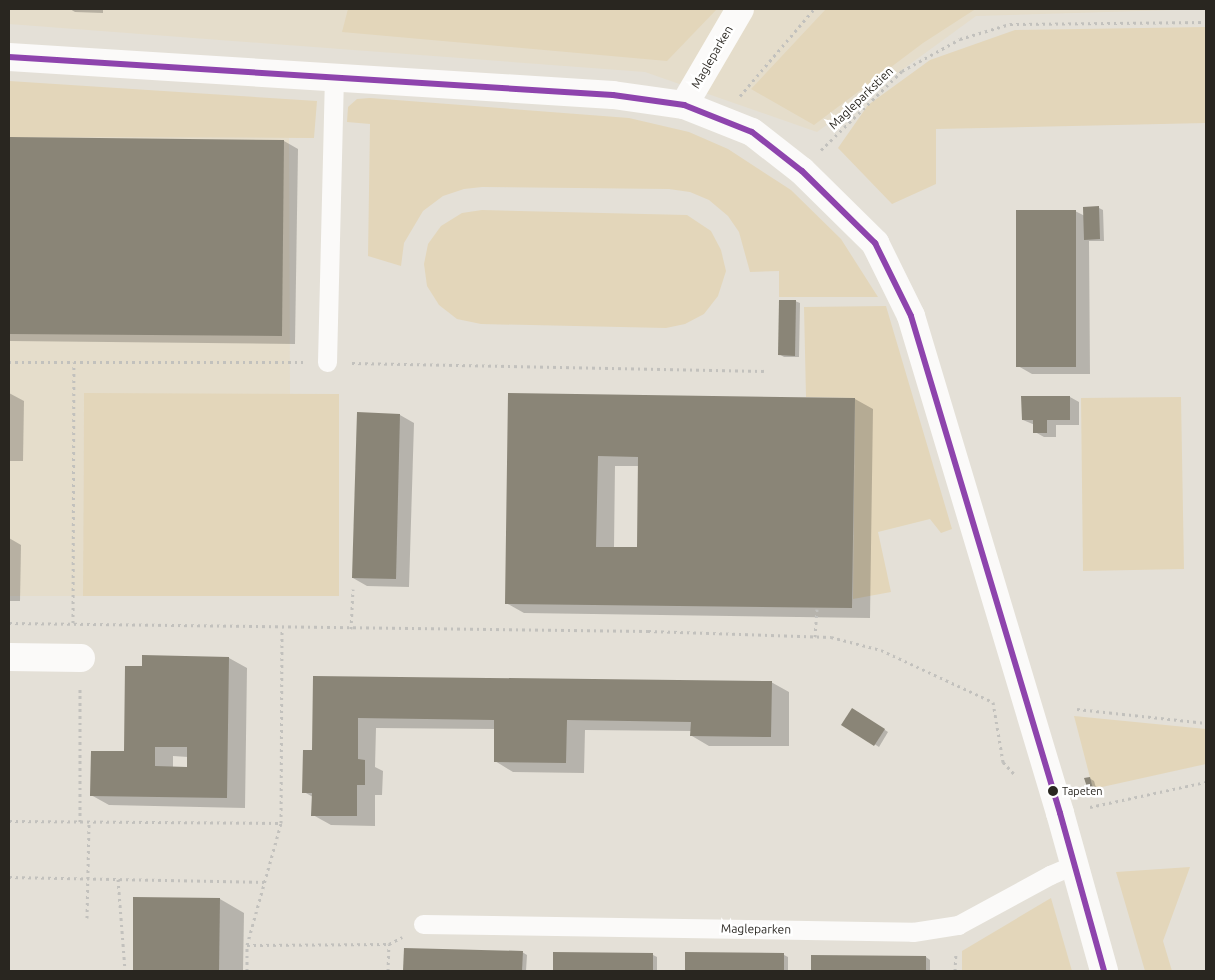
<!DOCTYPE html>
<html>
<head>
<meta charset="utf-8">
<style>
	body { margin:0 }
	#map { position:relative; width:1215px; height:980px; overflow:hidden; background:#e4e0d7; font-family:Ubuntu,sans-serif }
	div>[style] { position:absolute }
	.built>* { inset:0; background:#e5ddcb }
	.green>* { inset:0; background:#e3d6ba }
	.shadow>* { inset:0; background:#0003 }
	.building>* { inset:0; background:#8a8577 }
	.path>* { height:3px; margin-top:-1.5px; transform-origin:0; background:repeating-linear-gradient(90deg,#c2c1bd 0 2.5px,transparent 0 6.5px) }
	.service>* { height:19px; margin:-9.5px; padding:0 9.5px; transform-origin:9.5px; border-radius:9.5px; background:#fbfaf9 }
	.minor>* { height:28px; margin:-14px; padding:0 14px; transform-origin:14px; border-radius:14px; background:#fbfaf9 }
	.tertiary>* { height:28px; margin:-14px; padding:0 14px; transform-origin:14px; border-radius:14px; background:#fbfaf9 }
	.bus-1>* { height:6px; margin:-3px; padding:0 3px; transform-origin:3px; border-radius:3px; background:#8e44ad }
	.dots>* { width:14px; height:14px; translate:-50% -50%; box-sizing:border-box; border:2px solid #fff; border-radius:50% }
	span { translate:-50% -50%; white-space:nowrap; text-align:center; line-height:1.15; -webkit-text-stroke:5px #fff; paint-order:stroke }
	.bus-label { font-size:11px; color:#292620 }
	.left { translate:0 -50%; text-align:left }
	.street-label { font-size:12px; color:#292620 }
	.frame { position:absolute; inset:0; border:10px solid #292620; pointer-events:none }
</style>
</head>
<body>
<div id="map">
	<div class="built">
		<i style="clip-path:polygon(9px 9px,1206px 9px,976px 16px,817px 132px,645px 72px,9px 24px)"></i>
		<i style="clip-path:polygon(9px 137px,289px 138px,290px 394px,84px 394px,83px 596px,9px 596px)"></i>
	</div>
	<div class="green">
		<i style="clip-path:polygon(348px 9px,717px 9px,667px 61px,342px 32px)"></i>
		<i style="clip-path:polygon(826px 9px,1002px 9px,974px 10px,923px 43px,814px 125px,751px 89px)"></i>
		<i style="clip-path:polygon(1206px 27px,1206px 123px,936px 129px,936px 184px,892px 204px,838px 148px,868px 105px,930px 60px,1015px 30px)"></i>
		<i style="clip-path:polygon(9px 81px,317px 101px,314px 138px,9px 137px)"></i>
		<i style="clip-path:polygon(370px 98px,629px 118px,689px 132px,728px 149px,791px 190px,841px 239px,878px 297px,779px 297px,779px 271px,750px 272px,739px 232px,728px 216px,709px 200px,690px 192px,669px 189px,482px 187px,464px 189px,443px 196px,423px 211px,404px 243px,401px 266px,368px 256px,370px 124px,347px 122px,348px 107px,357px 99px)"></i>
		<i style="clip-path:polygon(482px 210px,687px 215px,711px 231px,721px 250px,726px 271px,718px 296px,704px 314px,685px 324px,666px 328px,481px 324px,457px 319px,439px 305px,427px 286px,424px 264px,428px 244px,441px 226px,462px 213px)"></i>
		<i style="clip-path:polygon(886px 306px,952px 529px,941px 533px,930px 519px,878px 532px,891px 592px,853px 599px,855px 398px,806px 397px,804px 307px)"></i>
		<i style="clip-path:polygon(84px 393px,339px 394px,339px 596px,83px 596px)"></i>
		<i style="clip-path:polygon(1181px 397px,1184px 569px,1083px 571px,1081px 398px)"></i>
		<i style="clip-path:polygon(1074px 716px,1206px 729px,1206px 764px,1093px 789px)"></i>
		<i style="clip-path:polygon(1190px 867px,1163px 941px,1172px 971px,1145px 971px,1116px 872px)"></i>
		<i style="clip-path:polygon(1051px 898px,1072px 971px,962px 971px,962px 951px)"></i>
	</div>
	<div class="shadow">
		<i style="clip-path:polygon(70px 9px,103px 9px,103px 13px,75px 12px)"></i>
		<i style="clip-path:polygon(9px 138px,284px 141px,298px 149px,295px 344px,9px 341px)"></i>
		<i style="clip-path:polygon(1099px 208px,1103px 210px,1104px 241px,1089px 241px,1090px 374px,1032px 374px,1018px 366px,1075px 211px,1085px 216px)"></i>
		<i style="clip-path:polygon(795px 301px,800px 303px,799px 357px,784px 357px,779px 354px)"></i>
		<i style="clip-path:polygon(9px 393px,24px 401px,23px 461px,9px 461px)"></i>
		<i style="clip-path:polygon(evenodd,509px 394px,855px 399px,873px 409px,870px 618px,524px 613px,506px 603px,509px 394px,615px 466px,639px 466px,638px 549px,614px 548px,615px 466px)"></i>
		<i style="clip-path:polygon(1070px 397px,1079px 402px,1079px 425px,1056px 425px,1056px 437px,1044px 437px,1035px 432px,1035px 425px,1023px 420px)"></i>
		<i style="clip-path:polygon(400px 415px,414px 423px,409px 587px,367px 586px,353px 578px)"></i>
		<i style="clip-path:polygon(9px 538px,21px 545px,20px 601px,9px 601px)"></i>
		<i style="clip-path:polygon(evenodd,229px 658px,247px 668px,245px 808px,109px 805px,91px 795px,125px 753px,229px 658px,173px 756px,188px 757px,188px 768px,173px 768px,173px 756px)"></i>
		<i style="clip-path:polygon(314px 677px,771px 682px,789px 692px,789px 746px,709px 746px,692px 736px,692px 731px,585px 730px,584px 773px,513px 772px,495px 761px,495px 729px,376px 728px,375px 767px,383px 771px,382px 795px,375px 795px,375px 826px,331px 825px,313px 815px,313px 797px,304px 792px,314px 751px)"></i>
		<i style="clip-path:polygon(853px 709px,888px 732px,879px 747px,843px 724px)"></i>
		<i style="clip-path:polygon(1089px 778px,1094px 781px,1097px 791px,1089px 789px)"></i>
		<i style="clip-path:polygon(135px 899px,220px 899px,244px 913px,243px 971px,134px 971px)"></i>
		<i style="clip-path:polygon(405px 949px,522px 952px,527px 955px,526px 971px,404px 971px)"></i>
		<i style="clip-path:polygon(554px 953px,653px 955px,657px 957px,657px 971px,554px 971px)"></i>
		<i style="clip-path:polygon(686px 953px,784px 955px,788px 957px,788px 971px,686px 971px)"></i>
		<i style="clip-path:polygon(812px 957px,926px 957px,930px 960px,930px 971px,812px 971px)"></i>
	</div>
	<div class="building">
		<i style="clip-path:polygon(9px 137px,284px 140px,282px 336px,9px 334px)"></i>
		<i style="clip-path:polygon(1099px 206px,1100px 239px,1084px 240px,1083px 207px)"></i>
		<i style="clip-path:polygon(1016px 210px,1076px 210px,1076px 367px,1016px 367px)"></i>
		<i style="clip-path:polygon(779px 300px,796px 300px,795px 356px,778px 355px)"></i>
		<i style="clip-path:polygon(evenodd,508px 393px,855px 398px,852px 608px,505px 604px,508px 393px,598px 456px,638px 457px,637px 547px,596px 547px,598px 456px)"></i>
		<i style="clip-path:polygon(1021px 396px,1070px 396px,1070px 420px,1047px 420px,1047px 433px,1033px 433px,1033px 420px,1022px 420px)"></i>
		<i style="clip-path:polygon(357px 412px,400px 414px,396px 579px,352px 578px)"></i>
		<i style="clip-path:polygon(evenodd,142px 655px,229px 657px,227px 798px,90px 796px,91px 751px,124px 751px,125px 666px,142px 666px,142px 655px,155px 747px,187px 747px,187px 767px,155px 766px,155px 747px)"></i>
		<i style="clip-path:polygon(313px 676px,772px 681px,771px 737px,690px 736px,691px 722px,567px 720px,566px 763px,494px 762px,494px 720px,358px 718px,358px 759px,365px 760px,365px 785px,357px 785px,357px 816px,311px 816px,312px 793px,302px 793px,303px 750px,312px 750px)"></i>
		<i style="clip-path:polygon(852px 708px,885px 729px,874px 746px,841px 725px)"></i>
		<i style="clip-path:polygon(1090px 777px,1093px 789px,1088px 790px,1084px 778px)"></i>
		<i style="clip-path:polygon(133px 897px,220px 898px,219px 971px,133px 971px)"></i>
		<i style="clip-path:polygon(404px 948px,523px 951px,522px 971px,403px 971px)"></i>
		<i style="clip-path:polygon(553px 952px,653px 953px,653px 971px,553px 971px)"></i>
		<i style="clip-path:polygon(685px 952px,784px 953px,784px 971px,685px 971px)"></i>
		<i style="clip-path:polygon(811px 955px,926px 956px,926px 971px,811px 971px)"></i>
	</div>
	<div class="path">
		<i style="left:740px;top:96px;width:114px;rotate:-49.6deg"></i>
		<i style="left:821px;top:150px;width:113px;rotate:-44.3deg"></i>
		<i style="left:902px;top:71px;width:66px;rotate:-28.9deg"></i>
		<i style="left:960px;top:39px;width:52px;rotate:-16.7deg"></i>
		<i style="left:1010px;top:24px;width:196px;rotate:-0.6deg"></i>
		<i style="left:9px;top:362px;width:294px"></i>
		<i style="left:352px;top:363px;width:413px;rotate:1.1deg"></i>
		<i style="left:9px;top:623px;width:639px;rotate:0.72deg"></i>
		<i style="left:648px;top:631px;width:183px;rotate:1.9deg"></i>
		<i style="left:831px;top:637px;width:52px;rotate:14.6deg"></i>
		<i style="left:881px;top:650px;width:123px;rotate:24.9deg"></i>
		<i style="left:993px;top:702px;width:61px;rotate:80.5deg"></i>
		<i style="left:1003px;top:762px;width:19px;rotate:47deg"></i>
		<i style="left:73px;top:623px;width:261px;rotate:-89.8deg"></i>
		<i style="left:351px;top:629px;width:40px;rotate:-87.1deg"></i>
		<i style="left:815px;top:637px;width:28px;rotate:-86deg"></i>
		<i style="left:1077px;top:709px;width:130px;rotate:6.2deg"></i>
		<i style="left:1090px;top:807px;width:119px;rotate:-12.2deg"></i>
		<i style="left:9px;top:821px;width:272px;rotate:0.4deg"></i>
		<i style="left:80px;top:822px;width:135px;rotate:-90deg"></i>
		<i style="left:9px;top:877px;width:255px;rotate:1.1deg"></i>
		<i style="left:118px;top:879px;width:92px;rotate:85.6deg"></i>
		<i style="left:87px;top:918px;width:96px;rotate:-88.8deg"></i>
		<i style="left:247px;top:945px;width:142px;rotate:-0.4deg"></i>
		<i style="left:389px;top:944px;width:15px;rotate:-28deg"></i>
		<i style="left:247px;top:971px;width:26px;rotate:-90deg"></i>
		<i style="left:247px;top:945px;width:127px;rotate:-74.4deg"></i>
		<i style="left:281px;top:823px;width:195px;rotate:-89.7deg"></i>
		<i style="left:388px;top:971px;width:27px;rotate:-88deg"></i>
		<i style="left:955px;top:971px;width:19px;rotate:-87deg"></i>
	</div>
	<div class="service">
		<i style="left:327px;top:362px;width:283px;rotate:-88.6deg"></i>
		<i style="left:423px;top:924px;width:490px;rotate:0.9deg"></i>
		<i style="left:913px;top:932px;width:46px;rotate:-8.8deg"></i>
		<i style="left:958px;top:925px;width:105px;rotate:-28.5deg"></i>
		<i style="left:1050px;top:875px;width:26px;rotate:-23deg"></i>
	</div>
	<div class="minor">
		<i style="left:684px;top:105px;width:111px;rotate:-59.7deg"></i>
		<i style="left:9px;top:657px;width:72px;rotate:0.8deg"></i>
	</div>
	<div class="tertiary">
		<i style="left:9px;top:57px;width:605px;rotate:3.6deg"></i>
		<i style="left:613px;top:95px;width:72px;rotate:8deg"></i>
		<i style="left:684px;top:105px;width:73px;rotate:21.7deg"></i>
		<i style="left:752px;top:132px;width:63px;rotate:38deg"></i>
		<i style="left:802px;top:171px;width:103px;rotate:44.6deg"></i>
		<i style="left:875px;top:243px;width:81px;rotate:63.7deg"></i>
		<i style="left:911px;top:316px;width:519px;rotate:73.31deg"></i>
		<i style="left:1060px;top:813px;width:164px;rotate:74.4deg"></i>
	</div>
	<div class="bus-1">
		<i style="left:9px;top:57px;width:605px;rotate:3.6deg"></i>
		<i style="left:613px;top:95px;width:72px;rotate:8deg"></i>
		<i style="left:684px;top:105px;width:73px;rotate:21.7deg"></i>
		<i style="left:752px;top:132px;width:63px;rotate:38deg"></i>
		<i style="left:802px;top:171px;width:103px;rotate:44.6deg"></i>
		<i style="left:875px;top:243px;width:81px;rotate:63.7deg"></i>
		<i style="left:911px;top:316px;width:519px;rotate:73.31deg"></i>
		<i style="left:1060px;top:813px;width:164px;rotate:74.4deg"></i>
	</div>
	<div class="dots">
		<i style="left:1053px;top:791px;background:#292620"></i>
	</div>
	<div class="bus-label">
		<span class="left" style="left:1062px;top:791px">Tapeten</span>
	</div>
	<div class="street-label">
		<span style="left:712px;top:57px;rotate:-60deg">Magleparken</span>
		<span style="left:861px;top:98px;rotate:-44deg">Magleparkstien</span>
		<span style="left:756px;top:929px;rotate:1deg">Magleparken</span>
	</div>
	<div class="frame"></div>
</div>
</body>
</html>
